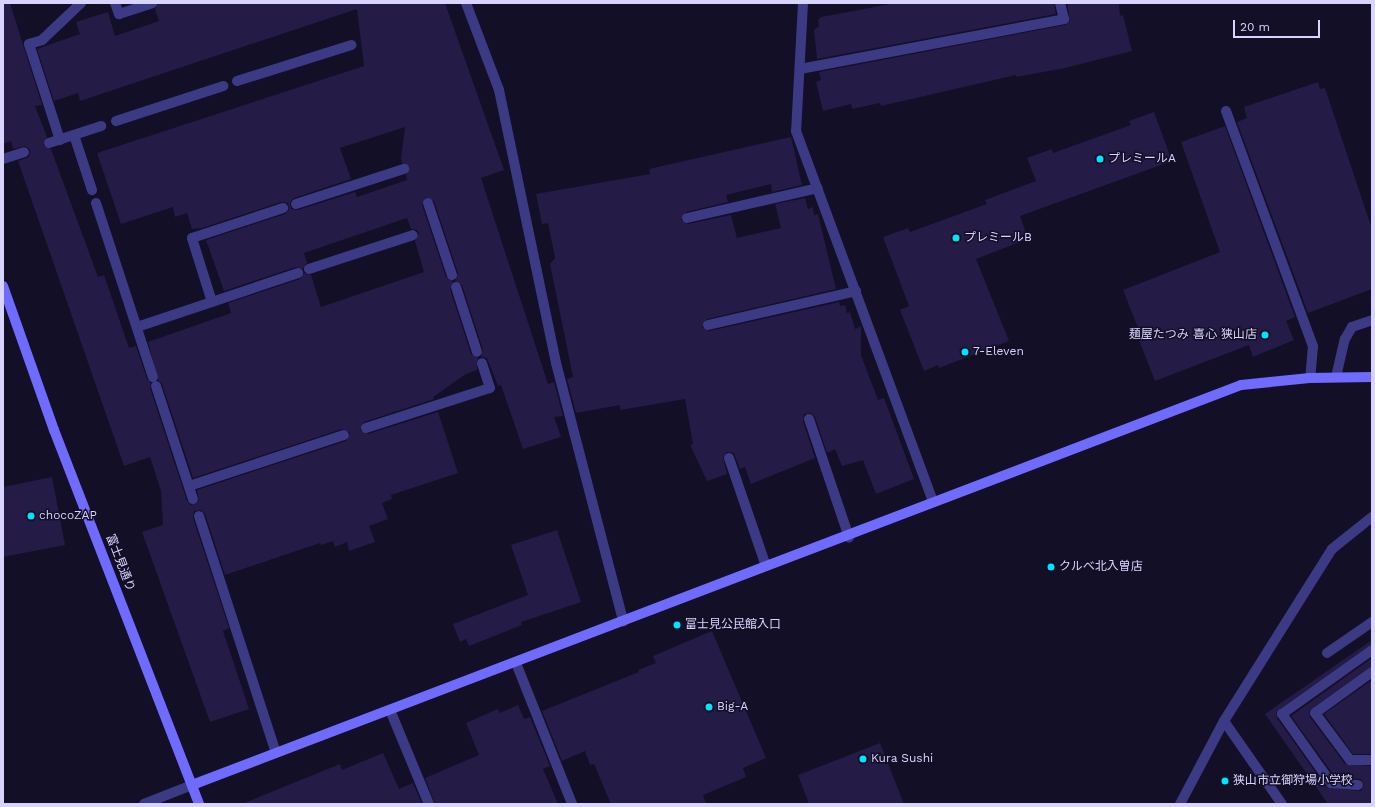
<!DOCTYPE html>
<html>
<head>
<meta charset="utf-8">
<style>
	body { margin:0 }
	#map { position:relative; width:1375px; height:807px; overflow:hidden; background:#130f26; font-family:"Work Sans","Noto Sans JP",sans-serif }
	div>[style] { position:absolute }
	.building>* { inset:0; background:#241b47 }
	.lane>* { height:10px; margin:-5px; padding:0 5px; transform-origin:5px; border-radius:5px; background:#3d3a85 }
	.street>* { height:10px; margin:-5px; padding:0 5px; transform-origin:5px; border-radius:5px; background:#3d3a85 }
	.secondary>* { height:10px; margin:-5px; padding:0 5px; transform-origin:5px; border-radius:5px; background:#6f6bff }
	.dots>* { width:11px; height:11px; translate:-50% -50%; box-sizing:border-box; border:2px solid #130f26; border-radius:50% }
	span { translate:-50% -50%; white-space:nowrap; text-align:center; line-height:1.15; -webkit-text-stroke:3px #130f26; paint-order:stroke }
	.poi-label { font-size:12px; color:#d9d4ff }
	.left { translate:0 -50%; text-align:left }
	.right { translate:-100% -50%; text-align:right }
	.street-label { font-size:12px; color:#d9d4ff }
	.frame { position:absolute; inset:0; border:4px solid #d9d4ff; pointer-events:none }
	.scale { position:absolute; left:1233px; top:20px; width:87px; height:18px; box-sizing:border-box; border:2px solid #d9d4ff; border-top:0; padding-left:5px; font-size:12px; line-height:14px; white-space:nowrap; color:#d9d4ff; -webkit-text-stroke:3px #130f26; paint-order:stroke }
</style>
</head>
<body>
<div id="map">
	<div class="building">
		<i style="clip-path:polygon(evenodd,3px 3px,10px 3px,42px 105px,35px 106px,47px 137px,43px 145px,51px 149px,98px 277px,104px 275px,129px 348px,136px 346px,147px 379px,151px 383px,150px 388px,187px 501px,191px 505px,199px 501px,197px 490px,346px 441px,350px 433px,342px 429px,193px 478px,162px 384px,158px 380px,148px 342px,231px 313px,228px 303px,300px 279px,304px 273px,311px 275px,321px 307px,424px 272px,415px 241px,419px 233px,417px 230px,411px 229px,407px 218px,304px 253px,307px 263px,303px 269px,296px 267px,224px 291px,206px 240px,285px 214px,289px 210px,288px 203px,281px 202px,202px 228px,192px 229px,187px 213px,175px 217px,173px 207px,121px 224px,97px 153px,364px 66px,357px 9px,80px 101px,78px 93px,54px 101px,37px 49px,80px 34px,76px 22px,108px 12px,115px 36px,159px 21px,155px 9px,158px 3px,445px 3px,504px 170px,481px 178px,548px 384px,554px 382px,563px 416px,554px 417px,561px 437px,523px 449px,501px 385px,498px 386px,487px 358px,481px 357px,483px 350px,462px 285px,455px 281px,458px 273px,434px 201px,426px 197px,422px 205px,446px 277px,453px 281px,450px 289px,471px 354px,478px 358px,477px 370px,466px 374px,433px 397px,434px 399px,364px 422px,360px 430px,368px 434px,438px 412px,458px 473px,391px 495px,392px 499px,382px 503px,388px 519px,369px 526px,375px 542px,349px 551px,347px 542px,335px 547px,333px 541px,321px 545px,320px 543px,225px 575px,205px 514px,201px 510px,194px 511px,193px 518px,229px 628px,223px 631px,249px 709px,210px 722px,142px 532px,163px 525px,161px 491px,150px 457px,124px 466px,18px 161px,29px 157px,30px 150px,25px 146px,13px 149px,11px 141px,3px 144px,3px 3px,405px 127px,401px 158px,402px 163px,410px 167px,406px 175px,407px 180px,357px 197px,355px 192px,298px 210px,291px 209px,290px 202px,294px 198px,351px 179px,340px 148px,405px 127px)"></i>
		<i style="clip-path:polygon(896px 3px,1054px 3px,1056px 14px,817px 59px,814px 30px,819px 26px,818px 20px,821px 17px)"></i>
		<i style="clip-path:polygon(1067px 3px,1119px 3px,1120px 16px,1123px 15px,1132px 51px,1065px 68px,1016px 77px,1016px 75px,881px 106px,880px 103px,852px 109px,851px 104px,823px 111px,816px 82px,821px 80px,819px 72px,1065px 25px,1070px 21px)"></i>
		<i style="clip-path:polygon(1318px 82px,1320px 89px,1325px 88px,1372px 229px,1372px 289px,1308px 313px,1237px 122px,1247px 118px,1244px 107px)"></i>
		<i style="clip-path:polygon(1154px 112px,1172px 161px,1020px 216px,1028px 239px,976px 259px,1009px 341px,939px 368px,938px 365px,924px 371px,900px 310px,909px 306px,883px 237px,908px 228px,910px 232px,987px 204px,985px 200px,1036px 181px,1027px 158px,1052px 149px,1053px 153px,1131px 125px,1129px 121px)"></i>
		<i style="clip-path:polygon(1225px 126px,1295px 317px,1286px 321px,1294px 340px,1253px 357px,1249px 345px,1155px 381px,1135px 330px,1138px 328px,1123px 290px,1220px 252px,1181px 142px)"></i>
		<i style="clip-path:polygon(791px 137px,802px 185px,772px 192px,771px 184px,726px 195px,728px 202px,686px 212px,681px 220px,688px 224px,731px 215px,737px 238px,781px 228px,775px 204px,805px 198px,808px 209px,813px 207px,814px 215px,818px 214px,836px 289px,707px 319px,702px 327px,709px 331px,839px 302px,840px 306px,845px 305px,847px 313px,850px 312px,855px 329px,861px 326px,861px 355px,878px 400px,884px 398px,914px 479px,876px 494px,863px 460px,842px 466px,835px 449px,827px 453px,815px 417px,811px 413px,804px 414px,803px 421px,815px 458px,751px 484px,745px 467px,740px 469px,734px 453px,727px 452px,723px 457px,727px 474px,707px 481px,690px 445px,693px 444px,685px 399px,620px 410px,620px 405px,576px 413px,567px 379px,573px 377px,550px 264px,555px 258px,548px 223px,542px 224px,536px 194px,650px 174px,649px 169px)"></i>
		<i style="clip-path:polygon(52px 477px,65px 545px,3px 557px,3px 487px)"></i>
		<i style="clip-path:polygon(557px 530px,581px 602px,521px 622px,522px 625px,469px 646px,466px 639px,460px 642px,453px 624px,528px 595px,511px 545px)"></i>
		<i style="clip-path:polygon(712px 631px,766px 758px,743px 768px,746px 777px,703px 795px,706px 804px,611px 804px,594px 764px,590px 765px,585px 751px,562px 761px,542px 711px,639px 672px,638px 670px,656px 663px,653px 656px)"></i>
		<i style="clip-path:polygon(1372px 640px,1372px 644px,1276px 712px,1277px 718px,1326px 787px,1361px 791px,1364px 785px,1361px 779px,1335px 777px,1291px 716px,1372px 658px,1372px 666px,1309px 711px,1310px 717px,1345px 764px,1372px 766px,1372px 804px,1328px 804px,1265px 714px)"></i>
		<i style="clip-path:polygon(1372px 680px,1372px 754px,1353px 754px,1324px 714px)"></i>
		<i style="clip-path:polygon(518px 705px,524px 719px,530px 717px,550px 766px,543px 769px,558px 804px,435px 804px,425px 778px,479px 755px,466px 723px,498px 709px,500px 713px)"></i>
		<i style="clip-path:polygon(880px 743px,904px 804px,809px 804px,798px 775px)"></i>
		<i style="clip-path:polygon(383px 753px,399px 789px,413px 783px,422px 804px,242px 804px,340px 764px,342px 770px)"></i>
	</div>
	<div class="lane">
		<i style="left:115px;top:3px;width:12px;rotate:70deg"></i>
		<i style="left:119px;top:14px;width:35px;rotate:-18deg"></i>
		<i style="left:237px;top:81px;width:120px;rotate:-17.5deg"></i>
		<i style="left:116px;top:121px;width:113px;rotate:-18.1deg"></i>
		<i style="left:74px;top:135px;width:58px;rotate:71.9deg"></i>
		<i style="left:60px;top:140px;width:101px;rotate:-107.9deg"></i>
		<i style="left:29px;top:44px;width:14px;rotate:-17deg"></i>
		<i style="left:42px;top:40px;width:54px;rotate:-43.5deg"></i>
		<i style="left:49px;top:143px;width:55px;rotate:-18.1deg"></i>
		<i style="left:3px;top:159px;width:22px;rotate:-18deg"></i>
		<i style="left:96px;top:203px;width:183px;rotate:71.9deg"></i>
		<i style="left:428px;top:203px;width:76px;rotate:71.6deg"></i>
		<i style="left:296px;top:204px;width:114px;rotate:-18deg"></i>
		<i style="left:687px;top:218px;width:134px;rotate:-12.9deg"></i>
		<i style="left:309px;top:269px;width:109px;rotate:-18.1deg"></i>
		<i style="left:456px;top:287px;width:68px;rotate:72.1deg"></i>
		<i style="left:212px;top:302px;width:67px;rotate:-107.4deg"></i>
		<i style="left:192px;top:238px;width:96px;rotate:-18.2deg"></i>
		<i style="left:708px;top:325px;width:152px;rotate:-12.9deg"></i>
		<i style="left:137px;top:327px;width:170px;rotate:-18.5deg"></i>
		<i style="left:156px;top:386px;width:119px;rotate:71.9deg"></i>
		<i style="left:809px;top:419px;width:125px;rotate:71.3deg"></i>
		<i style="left:366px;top:428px;width:130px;rotate:-17.9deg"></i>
		<i style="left:490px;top:388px;width:26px;rotate:-108deg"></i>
		<i style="left:729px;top:458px;width:114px;rotate:71.1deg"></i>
		<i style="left:189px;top:486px;width:163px;rotate:-18.2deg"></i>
		<i style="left:199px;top:516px;width:249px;rotate:72deg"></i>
		<i style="left:1327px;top:653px;width:55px;rotate:-34.6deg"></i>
		<i style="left:1372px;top:672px;width:70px;rotate:144.3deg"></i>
		<i style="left:1315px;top:713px;width:59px;rotate:53.3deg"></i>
		<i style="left:1350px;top:760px;width:22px"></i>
		<i style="left:1358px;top:785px;width:27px;rotate:-176deg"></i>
		<i style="left:1331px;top:783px;width:85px;rotate:-125.4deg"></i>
		<i style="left:1282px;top:714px;width:110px;rotate:-35.4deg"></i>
	</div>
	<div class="street">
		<i style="left:466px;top:3px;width:93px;rotate:69.2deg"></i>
		<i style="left:499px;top:90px;width:279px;rotate:78.2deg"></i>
		<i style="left:556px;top:363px;width:267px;rotate:75.4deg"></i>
		<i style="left:803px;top:3px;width:128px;rotate:93.1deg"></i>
		<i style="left:796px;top:131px;width:395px;rotate:69.7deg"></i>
		<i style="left:800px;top:69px;width:269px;rotate:-10.7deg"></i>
		<i style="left:1064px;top:19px;width:16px;rotate:-104deg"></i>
		<i style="left:1226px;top:111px;width:251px;rotate:69.7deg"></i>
		<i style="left:1313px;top:346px;width:32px;rotate:95deg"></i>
		<i style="left:1336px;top:377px;width:39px;rotate:-77deg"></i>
		<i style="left:1345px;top:339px;width:14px;rotate:-60deg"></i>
		<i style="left:1352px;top:327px;width:21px;rotate:-19deg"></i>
		<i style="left:516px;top:663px;width:152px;rotate:68.3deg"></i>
		<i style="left:390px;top:710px;width:102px;rotate:67.5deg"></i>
		<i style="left:1224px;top:721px;width:101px;rotate:55.1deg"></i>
		<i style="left:144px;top:804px;width:52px;rotate:-21.6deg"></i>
		<i style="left:1180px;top:804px;width:94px;rotate:-62.1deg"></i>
		<i style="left:1224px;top:721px;width:203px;rotate:-57.9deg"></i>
		<i style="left:1332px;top:549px;width:51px;rotate:-38.7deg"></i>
	</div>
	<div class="secondary">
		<i style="left:3px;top:286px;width:153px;rotate:70.5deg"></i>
		<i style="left:54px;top:430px;width:401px;rotate:68.8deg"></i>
		<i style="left:192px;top:785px;width:1123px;rotate:-20.87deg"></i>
		<i style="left:1241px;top:385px;width:69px;rotate:-5.8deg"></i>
		<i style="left:1310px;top:378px;width:62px;rotate:-0.9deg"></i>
	</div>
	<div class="dots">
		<i style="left:1100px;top:159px;background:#00e5ff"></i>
		<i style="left:956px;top:238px;background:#00e5ff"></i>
		<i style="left:1265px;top:335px;background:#00e5ff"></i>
		<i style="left:965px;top:352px;background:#00e5ff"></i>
		<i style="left:31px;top:516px;background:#00e5ff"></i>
		<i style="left:1051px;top:567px;background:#00e5ff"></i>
		<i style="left:677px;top:625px;background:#00e5ff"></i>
		<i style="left:709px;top:707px;background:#00e5ff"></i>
		<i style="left:863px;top:759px;background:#00e5ff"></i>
		<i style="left:1225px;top:781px;background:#00e5ff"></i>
	</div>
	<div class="poi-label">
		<span class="left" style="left:1108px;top:159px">プレミールA</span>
		<span class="left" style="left:964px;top:238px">プレミールB</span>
		<span class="right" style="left:1257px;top:335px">麺屋たつみ 喜心 狭山店</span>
		<span class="left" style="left:973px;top:352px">7-Eleven</span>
		<span class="left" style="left:39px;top:516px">chocoZAP</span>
		<span class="left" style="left:1059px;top:567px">クルベ北入曽店</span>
		<span class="left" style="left:685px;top:625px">富士見公民館入口</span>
		<span class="left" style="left:717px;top:707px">Big-A</span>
		<span class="left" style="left:871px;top:759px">Kura Sushi</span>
		<span class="left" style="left:1233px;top:781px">狭山市立御狩場小学校</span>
	</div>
	<div class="street-label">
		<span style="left:120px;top:563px;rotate:69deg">富士見通り</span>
	</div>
	<div class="frame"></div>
	<div class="scale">20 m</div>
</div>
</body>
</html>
